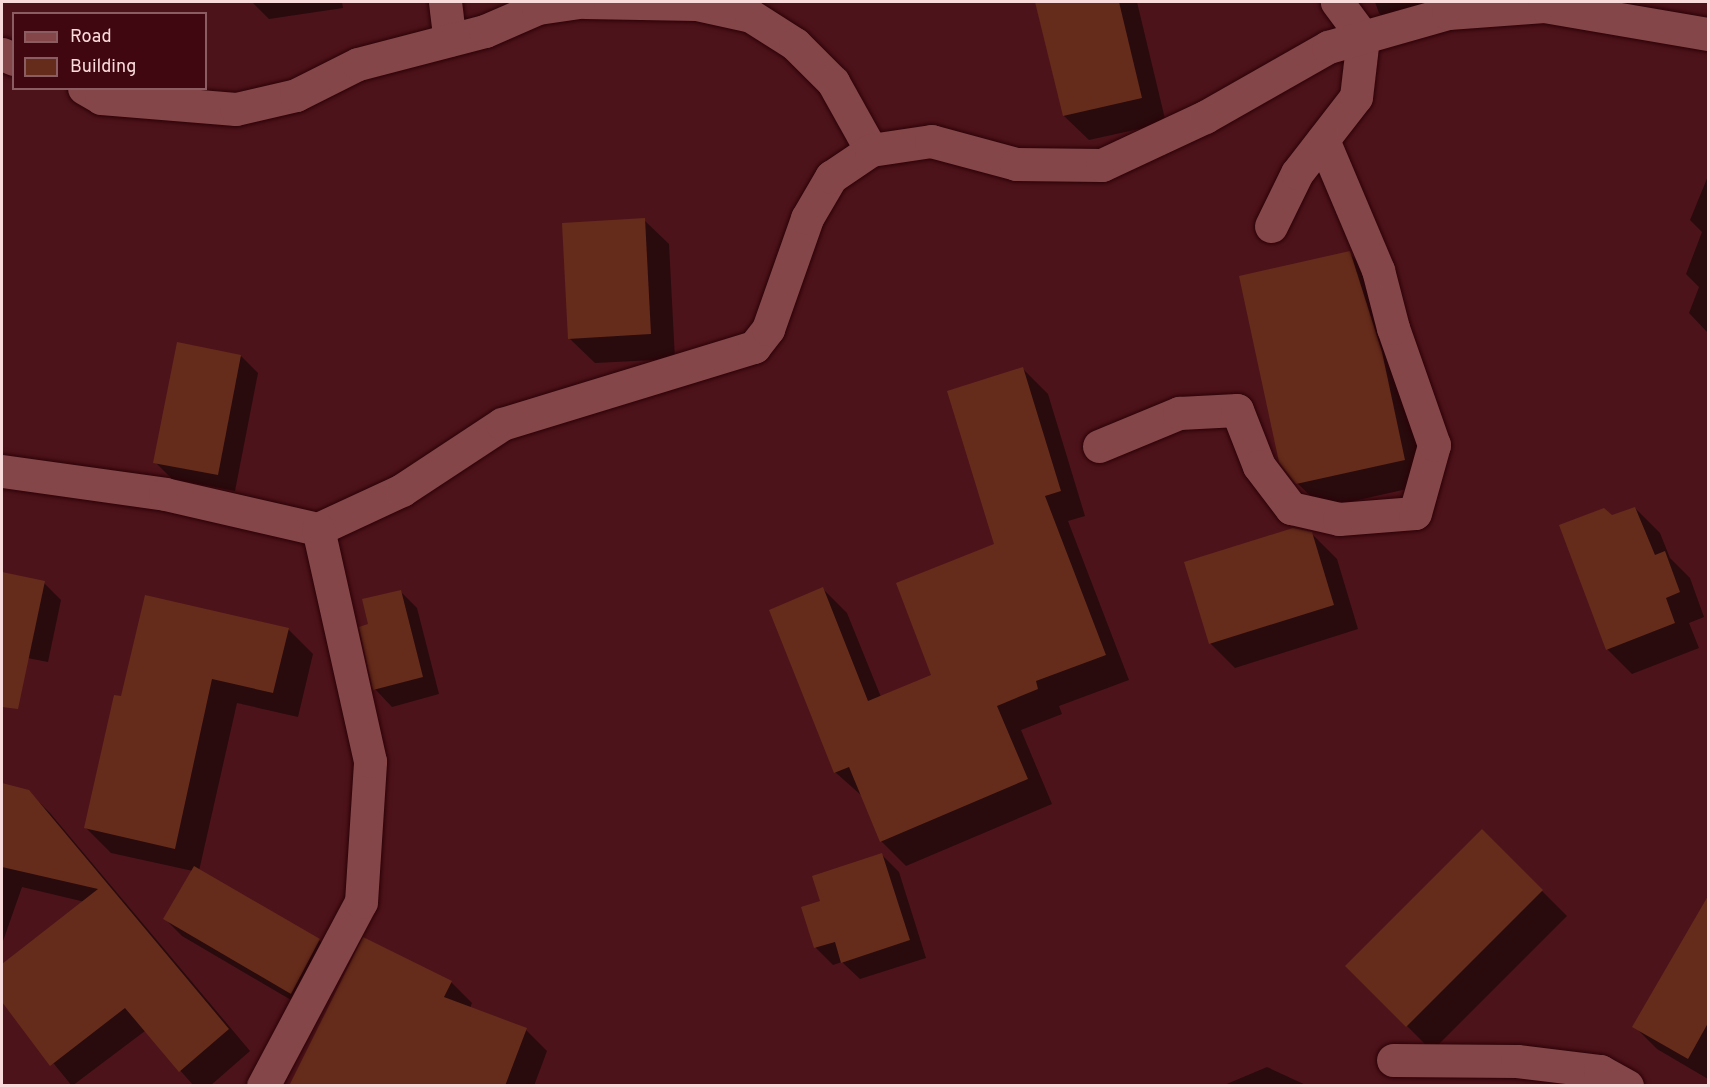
<!DOCTYPE html>
<html>
<head>
<meta charset="utf-8">
<style>
	body { margin:0 }
	#map { position:relative; width:1710px; height:1087px; overflow:hidden; background:#4d131a; font-family:Overpass,sans-serif }
	div>[style] { position:absolute }
	.shadow>* { inset:0; background:#0007 }
	.building>* { inset:0; background:#652c1b }
	.roads { filter:drop-shadow(0 0 2px #2b0207) drop-shadow(0 0 2px #2b0207) }
	.minor>* { height:33px; margin:-16.5px; padding:0 16.5px; transform-origin:16.5px; border-radius:16.5px; background:#854649 }
	span { translate:-50% -50%; white-space:nowrap; text-align:center; line-height:1.15; -webkit-text-stroke:5px #410711; paint-order:stroke }
	.frame { position:absolute; inset:0; border:3px solid #fadbdb; pointer-events:none }
	.legend { position:absolute; left:12px; top:12px; width:195px; height:78px; box-sizing:border-box; background:#410711; border:2px solid #8b5c62; margin:0; padding:8px 10px; list-style:none; font-size:18px; color:#fadbdb }
	.legend li { display:flex; align-items:center; gap:12px; height:30px }
	.legend b { width:30px; border:2px solid #8b5c62 }
</style>
</head>
<body>
<div id="map">
	<div class="shadow">
		<i style="clip-path:polygon(252px 2px,362px 2px,342px 2px,343px 8px,269px 19px)"></i>
		<i style="clip-path:polygon(1037px 2px,1137px 2px,1166px 123px,1089px 140px,1064px 116px)"></i>
		<i style="clip-path:polygon(1375px 2px,1454px 2px,1396px 30px,1379px 13px)"></i>
		<i style="clip-path:polygon(1708px 176px,1708px 333px,1689px 313px,1699px 287px,1686px 274px,1702px 232px,1690px 220px)"></i>
		<i style="clip-path:polygon(644px 220px,669px 244px,675px 359px,595px 363px,570px 339px)"></i>
		<i style="clip-path:polygon(1349px 253px,1374px 278px,1429px 484px,1323px 508px,1297px 483px)"></i>
		<i style="clip-path:polygon(241px 356px,258px 373px,235px 491px,172px 479px,155px 462px)"></i>
		<i style="clip-path:polygon(1023px 369px,1048px 394px,1085px 516px,1068px 521px,1129px 680px,1059px 706px,1062px 714px,1021px 730px,1052px 804px,906px 866px,881px 841px,862px 796px,835px 772px,822px 588px,847px 613px,881px 697px,933px 676px,996px 545px)"></i>
		<i style="clip-path:polygon(1635px 508px,1660px 533px,1670px 558px,1690px 578px,1704px 617px,1689px 623px,1699px 648px,1632px 674px,1607px 649px,1612px 517px)"></i>
		<i style="clip-path:polygon(1311px 533px,1337px 559px,1358px 629px,1235px 668px,1210px 643px)"></i>
		<i style="clip-path:polygon(2px 574px,44px 583px,61px 600px,48px 662px,2px 653px)"></i>
		<i style="clip-path:polygon(400px 591px,417px 608px,439px 694px,392px 707px,375px 689px,370px 625px)"></i>
		<i style="clip-path:polygon(288px 629px,313px 654px,298px 717px,237px 703px,199px 871px,319px 940px,336px 958px,308px 1010px,182px 936px,165px 919px,193px 871px,111px 853px,86px 828px,122px 698px)"></i>
		<i style="clip-path:polygon(2px 785px,28px 791px,50px 813px,250px 1051px,210px 1086px,194px 1086px,145px 1031px,72px 1086px,2px 1000px,2px 966px,85px 902px,22px 887px,2px 944px)"></i>
		<i style="clip-path:polygon(1482px 831px,1567px 916px,1432px 1051px,1347px 966px)"></i>
		<i style="clip-path:polygon(882px 855px,899px 872px,926px 958px,860px 979px,842px 962px,833px 965px,816px 948px,803px 908px,822px 902px)"></i>
		<i style="clip-path:polygon(1708px 899px,1708px 1079px,1657px 1049px,1634px 1026px)"></i>
		<i style="clip-path:polygon(451px 982px,472px 1003px,470px 1008px,526px 1030px,547px 1051px,534px 1086px,291px 1086px)"></i>
		<i style="clip-path:polygon(1267px 1067px,1308px 1086px,1222px 1086px)"></i>
	</div>
	<div class="building">
		<i style="clip-path:polygon(1035px 2px,1119px 2px,1142px 98px,1063px 116px)"></i>
		<i style="clip-path:polygon(645px 218px,651px 334px,568px 339px,562px 223px)"></i>
		<i style="clip-path:polygon(1350px 251px,1382px 352px,1405px 460px,1296px 484px,1279px 462px,1239px 276px)"></i>
		<i style="clip-path:polygon(177px 342px,241px 355px,218px 475px,153px 463px)"></i>
		<i style="clip-path:polygon(1023px 367px,1061px 491px,1045px 496px,1106px 655px,1036px 681px,1038px 689px,997px 706px,1028px 779px,880px 842px,849px 767px,834px 773px,769px 610px,823px 587px,868px 701px,931px 675px,896px 583px,994px 544px,947px 391px)"></i>
		<i style="clip-path:polygon(1635px 507px,1655px 555px,1665px 551px,1680px 592px,1666px 598px,1675px 623px,1606px 650px,1559px 525px,1604px 508px,1612px 515px)"></i>
		<i style="clip-path:polygon(1293px 528px,1312px 532px,1334px 605px,1209px 644px,1184px 562px)"></i>
		<i style="clip-path:polygon(2px 572px,45px 581px,18px 709px,2px 707px)"></i>
		<i style="clip-path:polygon(401px 590px,423px 677px,373px 690px,359px 627px,368px 624px,362px 599px)"></i>
		<i style="clip-path:polygon(145px 595px,289px 628px,273px 693px,212px 679px,175px 849px,84px 828px,114px 695px,121px 696px)"></i>
		<i style="clip-path:polygon(2px 783px,29px 790px,229px 1029px,179px 1072px,125px 1008px,50px 1066px,2px 1002px,2px 964px,98px 889px,2px 867px)"></i>
		<i style="clip-path:polygon(1482px 829px,1543px 890px,1406px 1027px,1345px 966px)"></i>
		<i style="clip-path:polygon(882px 853px,910px 940px,841px 963px,835px 942px,814px 948px,801px 907px,820px 901px,812px 876px)"></i>
		<i style="clip-path:polygon(194px 866px,320px 939px,291px 994px,163px 919px)"></i>
		<i style="clip-path:polygon(1708px 896px,1708px 1023px,1688px 1059px,1632px 1027px)"></i>
		<i style="clip-path:polygon(363px 937px,452px 981px,444px 997px,527px 1028px,505px 1086px,289px 1086px)"></i>
	</div>
	<div class="roads">
		<div class="minor">
			<i style="left:445px;top:2px;width:38px;rotate:83deg"></i>
			<i style="left:585px;top:2px;width:111px;rotate:1deg"></i>
			<i style="left:696px;top:4px;width:56px;rotate:12.3deg"></i>
			<i style="left:751px;top:16px;width:52px;rotate:32.5deg"></i>
			<i style="left:795px;top:44px;width:54px;rotate:45deg"></i>
			<i style="left:833px;top:82px;width:78px;rotate:60.8deg"></i>
			<i style="left:2px;top:54px;width:13px;rotate:23deg"></i>
			<i style="left:84px;top:88px;width:20px;rotate:30deg"></i>
			<i style="left:101px;top:98px;width:135px;rotate:4.7deg"></i>
			<i style="left:236px;top:109px;width:62px;rotate:-13.1deg"></i>
			<i style="left:296px;top:95px;width:69px;rotate:-26.6deg"></i>
			<i style="left:358px;top:64px;width:131px;rotate:-14.6deg"></i>
			<i style="left:485px;top:31px;width:58px;rotate:-23.5deg"></i>
			<i style="left:538px;top:8px;width:40px;rotate:-8.5deg"></i>
			<i style="left:1271px;top:226px;width:59px;rotate:-63.9deg"></i>
			<i style="left:1297px;top:173px;width:96px;rotate:-52.2deg"></i>
			<i style="left:1356px;top:97px;width:60px;rotate:-83.3deg"></i>
			<i style="left:1363px;top:37px;width:44px;rotate:-126.6deg"></i>
			<i style="left:1099px;top:446px;width:87px;rotate:-22.4deg"></i>
			<i style="left:1179px;top:413px;width:58px;rotate:-3deg"></i>
			<i style="left:1237px;top:410px;width:60px;rotate:68.6deg"></i>
			<i style="left:1259px;top:466px;width:53px;rotate:52.7deg"></i>
			<i style="left:1291px;top:508px;width:49px;rotate:12.9deg"></i>
			<i style="left:1339px;top:519px;width:76px;rotate:-4.5deg"></i>
			<i style="left:1415px;top:513px;width:71px;rotate:-74.4deg"></i>
			<i style="left:1434px;top:445px;width:124px;rotate:-109.3deg"></i>
			<i style="left:1393px;top:328px;width:60px;rotate:-104.5deg"></i>
			<i style="left:1378px;top:270px;width:141px;rotate:-112.9deg"></i>
			<i style="left:2px;top:471px;width:165px;rotate:8deg"></i>
			<i style="left:165px;top:494px;width:157px;rotate:12.9deg"></i>
			<i style="left:318px;top:529px;width:93px;rotate:-24.9deg"></i>
			<i style="left:402px;top:490px;width:120px;rotate:-33.4deg"></i>
			<i style="left:502px;top:424px;width:264px;rotate:-17deg"></i>
			<i style="left:754px;top:347px;width:23px;rotate:-52deg"></i>
			<i style="left:768px;top:329px;width:118px;rotate:-70.6deg"></i>
			<i style="left:807px;top:218px;width:48px;rotate:-59.7deg"></i>
			<i style="left:831px;top:177px;width:48px;rotate:-34deg"></i>
			<i style="left:871px;top:150px;width:61px;rotate:-8.5deg"></i>
			<i style="left:931px;top:141px;width:88px;rotate:15.1deg"></i>
			<i style="left:1016px;top:164px;width:86px;rotate:0.7deg"></i>
			<i style="left:1102px;top:165px;width:114px;rotate:-25deg"></i>
			<i style="left:1205px;top:117px;width:142px;rotate:-29.6deg"></i>
			<i style="left:1328px;top:47px;width:125px;rotate:-15.8deg"></i>
			<i style="left:1448px;top:13px;width:96px;rotate:-4.2deg"></i>
			<i style="left:1544px;top:6px;width:166px;rotate:9.7deg"></i>
			<i style="left:1393px;top:1060px;width:124px;rotate:0.5deg"></i>
			<i style="left:1517px;top:1061px;width:84px;rotate:6.9deg"></i>
			<i style="left:1600px;top:1071px;width:31px;rotate:29deg"></i>
			<i style="left:263px;top:1086px;width:208px;rotate:-62deg"></i>
			<i style="left:361px;top:902px;width:141px;rotate:-86.3deg"></i>
			<i style="left:370px;top:761px;width:238px;rotate:-102.6deg"></i>
		</div>
	</div>
	<div class="frame"></div>
	<ul class="legend">
	<li><b style="height:8px;background:#854649"></b>Road</li>
	<li><b style="height:16px;background:#652c1b"></b>Building</li>
	</ul>
</div>
</body>
</html>
